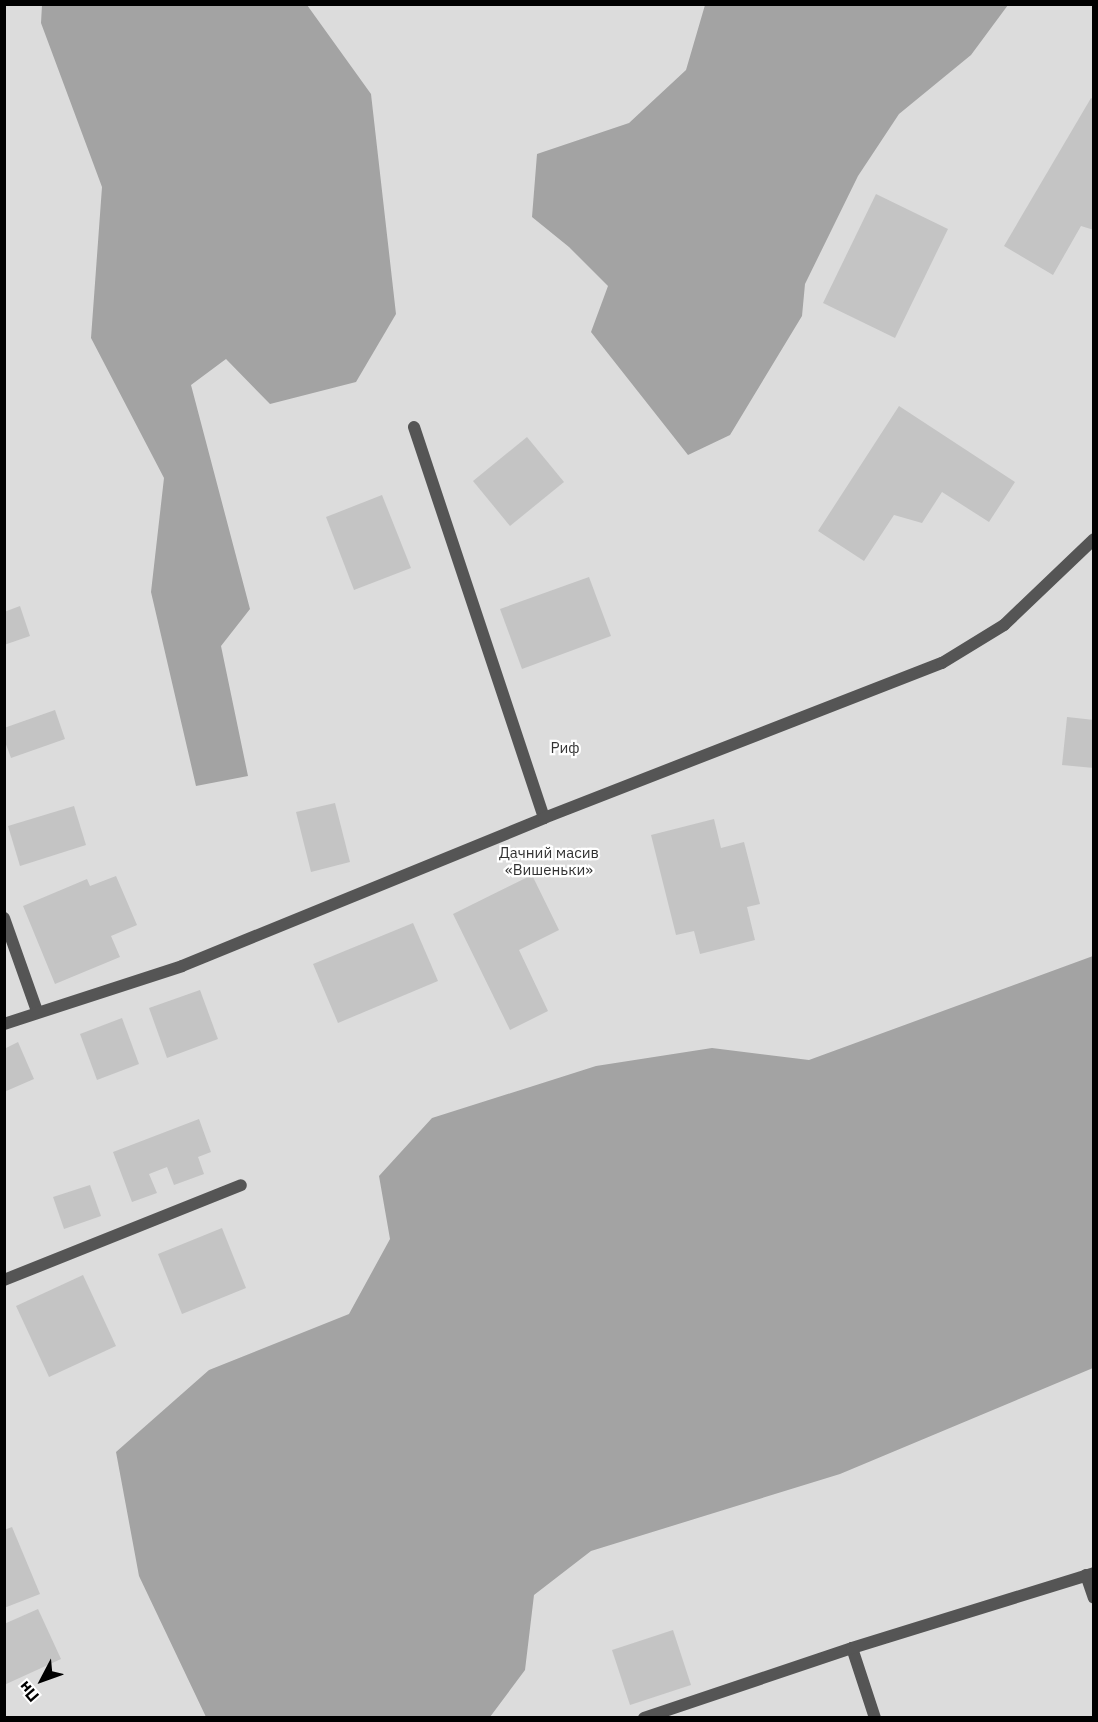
<!DOCTYPE html>
<html>
<head>
<meta charset="utf-8">
<style>
	body { margin:0 }
	#map { position:relative; width:1098px; height:1722px; overflow:hidden; background:#fff; font-family:"IBM Plex Sans",sans-serif }
	div>[style] { position:absolute }
	.green>* { inset:0; background:#dcdcdc }
	.water>* { inset:0; background:#a3a3a3 }
	.building>* { inset:0; background:#c4c4c4 }
	.minor>* { height:12px; margin:-6px; padding:0 6px; transform-origin:6px; border-radius:6px; background:#555 }
	span { translate:-50% -50%; white-space:nowrap; text-align:center; line-height:1.15; -webkit-text-stroke:4.5px #fff; paint-order:stroke }
	.park-label { font-size:15px; color:#333 }
	.frame { position:absolute; inset:0; border:6px solid #000; pointer-events:none }
	.north { position:absolute; left:12px; top:1650px; width:60px; height:60px; -webkit-text-stroke:4px #fff; paint-order:stroke; rotate:229deg; font-size:16px; font-weight:700; line-height:24px; text-align:center; color:#000 }
	.north::after { content:''; display:block; margin:auto; width:21px; height:27px; background:#000; clip-path:polygon(50% 0,100% 100%,50% 72%,0 100%) }
</style>
</head>
<body>
<div id="map">
	<div class="green">
		<i style="clip-path:polygon(5px 5px,1093px 5px,1093px 1717px,5px 1718px)"></i>
	</div>
	<div class="water">
		<i style="clip-path:polygon(42px 5px,307px 5px,371px 94px,396px 314px,356px 382px,270px 404px,226px 359px,191px 385px,250px 609px,221px 646px,248px 776px,196px 786px,151px 592px,164px 478px,91px 338px,102px 187px,41px 23px)"></i>
		<i style="clip-path:polygon(705px 5px,1008px 5px,971px 55px,899px 114px,858px 176px,805px 284px,802px 316px,730px 435px,688px 455px,591px 332px,608px 286px,569px 247px,532px 217px,537px 154px,629px 123px,686px 70px)"></i>
		<i style="clip-path:polygon(1093px 956px,1093px 1368px,840px 1474px,591px 1551px,534px 1595px,525px 1670px,490px 1717px,206px 1717px,139px 1576px,116px 1452px,209px 1370px,349px 1314px,390px 1239px,379px 1176px,432px 1118px,596px 1066px,712px 1048px,809px 1060px)"></i>
	</div>
	<div class="building">
		<i style="clip-path:polygon(1091px 98px,1094px 100px,1094px 230px,1081px 226px,1053px 275px,1004px 246px)"></i>
		<i style="clip-path:polygon(876px 194px,948px 229px,895px 338px,823px 303px)"></i>
		<i style="clip-path:polygon(899px 406px,1015px 482px,989px 522px,942px 492px,922px 523px,894px 515px,864px 561px,818px 531px)"></i>
		<i style="clip-path:polygon(527px 437px,564px 482px,510px 526px,473px 481px)"></i>
		<i style="clip-path:polygon(382px 495px,411px 568px,354px 590px,326px 517px)"></i>
		<i style="clip-path:polygon(589px 577px,611px 636px,522px 669px,500px 609px)"></i>
		<i style="clip-path:polygon(20px 606px,30px 636px,4px 645px,4px 612px)"></i>
		<i style="clip-path:polygon(55px 710px,65px 739px,11px 758px,4px 739px,4px 728px)"></i>
		<i style="clip-path:polygon(1067px 717px,1094px 720px,1094px 768px,1062px 765px)"></i>
		<i style="clip-path:polygon(335px 803px,350px 862px,311px 872px,296px 812px)"></i>
		<i style="clip-path:polygon(74px 806px,86px 845px,20px 866px,8px 826px)"></i>
		<i style="clip-path:polygon(714px 819px,721px 848px,744px 842px,760px 904px,747px 907px,755px 940px,700px 954px,694px 931px,676px 935px,651px 835px)"></i>
		<i style="clip-path:polygon(532px 875px,559px 930px,519px 950px,548px 1011px,510px 1030px,453px 914px)"></i>
		<i style="clip-path:polygon(116px 876px,137px 925px,111px 936px,120px 957px,55px 984px,23px 906px,87px 879px,90px 886px)"></i>
		<i style="clip-path:polygon(413px 923px,438px 981px,338px 1023px,313px 964px)"></i>
		<i style="clip-path:polygon(200px 990px,218px 1039px,167px 1058px,149px 1008px)"></i>
		<i style="clip-path:polygon(122px 1018px,139px 1064px,97px 1080px,80px 1034px)"></i>
		<i style="clip-path:polygon(18px 1042px,34px 1079px,4px 1092px,4px 1049px)"></i>
		<i style="clip-path:polygon(199px 1119px,211px 1152px,198px 1157px,204px 1174px,174px 1185px,167px 1167px,149px 1174px,157px 1193px,132px 1202px,113px 1152px)"></i>
		<i style="clip-path:polygon(90px 1185px,101px 1216px,64px 1229px,53px 1197px)"></i>
		<i style="clip-path:polygon(222px 1228px,246px 1288px,182px 1314px,158px 1254px)"></i>
		<i style="clip-path:polygon(83px 1275px,116px 1346px,49px 1377px,16px 1306px)"></i>
		<i style="clip-path:polygon(12px 1527px,40px 1594px,4px 1608px,4px 1530px)"></i>
		<i style="clip-path:polygon(38px 1609px,61px 1659px,4px 1685px,4px 1624px)"></i>
		<i style="clip-path:polygon(673px 1630px,691px 1685px,630px 1705px,612px 1650px)"></i>
	</div>
	<div class="minor">
		<i style="left:414px;top:427px;width:412px;rotate:71.6deg"></i>
		<i style="left:4px;top:918px;width:99px;rotate:70.5deg"></i>
		<i style="left:4px;top:1024px;width:187px;rotate:-18deg"></i>
		<i style="left:182px;top:966px;width:391px;rotate:-22.2deg"></i>
		<i style="left:544px;top:818px;width:427px;rotate:-21.3deg"></i>
		<i style="left:942px;top:663px;width:73px;rotate:-31.5deg"></i>
		<i style="left:1004px;top:625px;width:124px;rotate:-43.7deg"></i>
		<i style="left:4px;top:1280px;width:255px;rotate:-21.8deg"></i>
		<i style="left:1086px;top:1575px;width:24px;rotate:71deg"></i>
		<i style="left:852px;top:1648px;width:74px;rotate:71.8deg"></i>
		<i style="left:644px;top:1718px;width:219px;rotate:-18.6deg"></i>
		<i style="left:852px;top:1648px;width:253px;rotate:-17.2deg"></i>
	</div>
	<div class="park-label">
		<span style="left:565px;top:748px">Риф</span>
		<span style="left:549px;top:861px">Дачний масив<br>«Вишеньки»</span>
	</div>
	<div class="frame"></div>
	<div class="north">Пн</div>
</div>
</body>
</html>
